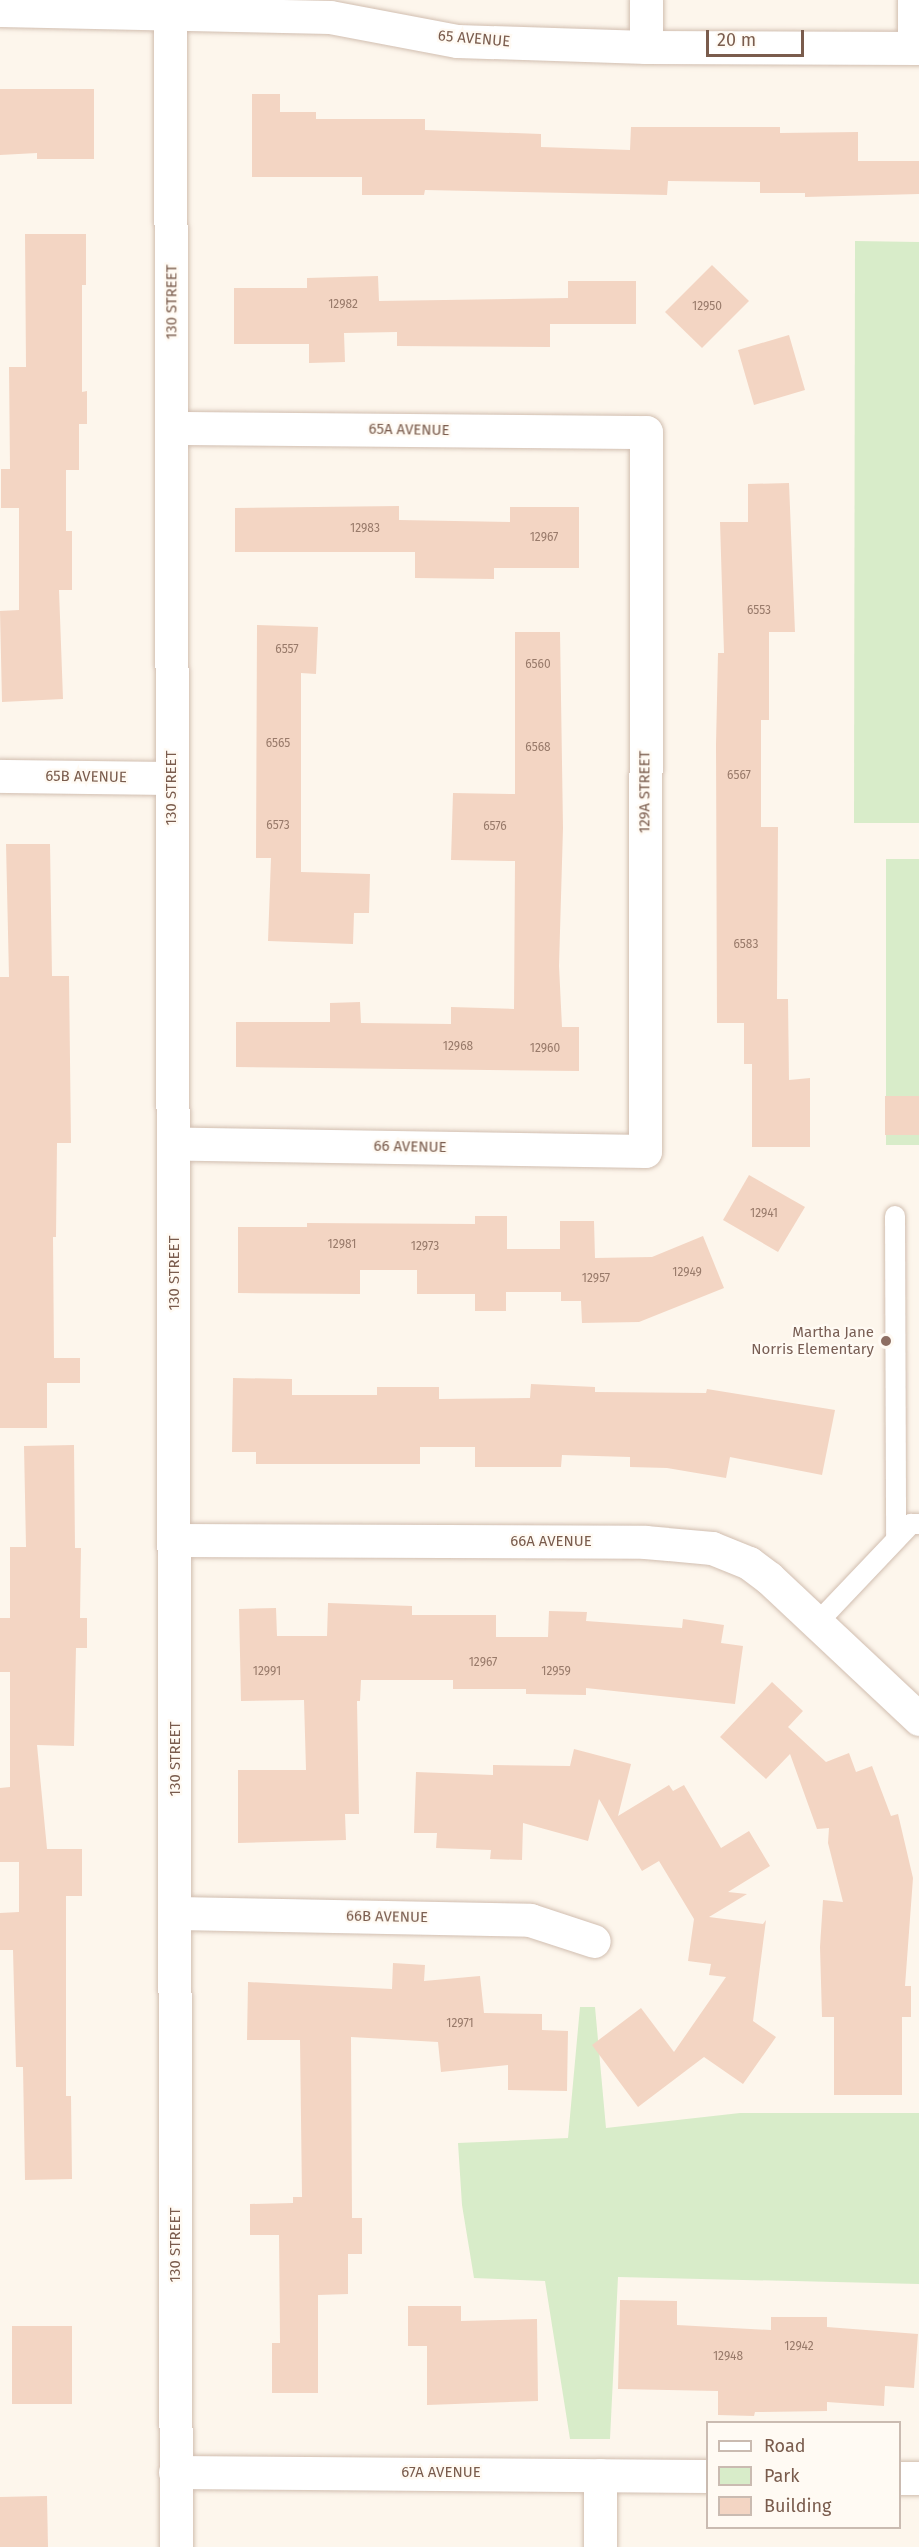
<!DOCTYPE html>
<html>
<head>
<meta charset="utf-8">
<style>
	body { margin:0 }
	#map { position:relative; width:919px; height:2547px; overflow:hidden; background:#fdf6ec; font-family:"Fira Sans",sans-serif }
	div>[style] { position:absolute }
	.green>* { inset:0; background:#d8ecc9 }
	.building>* { inset:0; background:#f3d5c3 }
	.roads { filter:drop-shadow(0 0 2px #d1beb0) drop-shadow(0 0 2px #d1beb0) }
	.lane>* { height:20px; margin:-10px; padding:0 10px; transform-origin:10px; border-radius:10px; background:#fff }
	.street>* { height:33px; margin:-16.5px; padding:0 16.5px; transform-origin:16.5px; border-radius:16.5px; background:#fff }
	.secondary>* { height:33px; margin:-16.5px; padding:0 16.5px; transform-origin:16.5px; border-radius:16.5px; background:#fff }
	.dots>* { width:16px; height:16px; translate:-50% -50%; box-sizing:border-box; border:3px solid #fffaf3; border-radius:50% }
	span { translate:-50% -50%; white-space:nowrap; text-align:center; line-height:1.15; -webkit-text-stroke:4.5px #fffaf3; paint-order:stroke }
	.number-label { font-size:12px; color:#987a6a }
	.number-label span { -webkit-text-stroke-width:0 }
	.street-label { font-size:15px; color:#7a5c4d }
	.education-label { font-size:15px; color:#785e54 }
	.right { translate:-100% -50%; text-align:right }
	.legend { position:absolute; left:706px; top:2421px; width:195px; height:108px; box-sizing:border-box; background:#fffaf3; border:2px solid #cabbb1; margin:0; padding:8px 10px; list-style:none; font-size:18px; color:#7a5c4d }
	.legend li { display:flex; align-items:center; gap:12px; height:30px }
	.legend b { width:30px; border:2px solid #cabbb1 }
	.scale { position:absolute; left:706px; top:30px; width:98px; height:27px; box-sizing:border-box; border:3px solid #7a5c4d; border-top:0; padding-left:8px; font-size:18px; line-height:21px; white-space:nowrap; color:#7a5c4d; -webkit-text-stroke:4px #fffaf3; paint-order:stroke }
</style>
</head>
<body>
<div id="map">
	<div class="green">
		<i style="clip-path:polygon(855px 241px,919px 242px,919px 823px,854px 823px)"></i>
		<i style="clip-path:polygon(886px 859px,919px 859px,919px 1145px,886px 1145px)"></i>
		<i style="clip-path:polygon(580px 2007px,595px 2007px,606px 2128px,740px 2113px,919px 2113px,919px 2284px,618px 2277px,610px 2439px,570px 2439px,545px 2281px,474px 2278px,462px 2205px,458px 2143px,568px 2138px)"></i>
	</div>
	<div class="building">
		<i style="clip-path:polygon(0 89px,94px 89px,94px 159px,37px 159px,37px 153px,0 155px)"></i>
		<i style="clip-path:polygon(252px 94px,280px 94px,280px 112px,316px 112px,316px 119px,425px 119px,425px 130px,541px 134px,541px 147px,630px 150px,631px 127px,780px 127px,780px 133px,858px 132px,858px 161px,919px 161px,919px 194px,805px 197px,805px 193px,760px 193px,760px 182px,668px 181px,667px 195px,425px 190px,424px 195px,362px 195px,362px 177px,252px 177px)"></i>
		<i style="clip-path:polygon(25px 234px,86px 234px,86px 285px,82px 285px,82px 392px,87px 391px,87px 424px,79px 424px,79px 470px,66px 470px,66px 531px,72px 531px,72px 590px,59px 590px,63px 699px,2px 702px,0 611px,19px 610px,19px 508px,1px 508px,1px 469px,10px 469px,9px 367px,26px 367px)"></i>
		<i style="clip-path:polygon(712px 265px,749px 301px,702px 348px,665px 312px)"></i>
		<i style="clip-path:polygon(378px 276px,379px 301px,568px 298px,568px 281px,636px 281px,636px 324px,550px 324px,550px 347px,397px 346px,397px 332px,344px 333px,345px 362px,309px 363px,309px 344px,234px 344px,234px 288px,307px 288px,307px 278px)"></i>
		<i style="clip-path:polygon(789px 335px,805px 390px,754px 405px,738px 350px)"></i>
		<i style="clip-path:polygon(789px 483px,795px 632px,769px 632px,769px 720px,761px 720px,761px 827px,778px 827px,777px 999px,788px 999px,789px 1080px,810px 1078px,810px 1147px,752px 1147px,752px 1064px,744px 1064px,744px 1023px,717px 1023px,716px 744px,718px 653px,724px 653px,720px 522px,748px 522px,748px 484px)"></i>
		<i style="clip-path:polygon(399px 506px,399px 520px,510px 522px,510px 507px,579px 507px,579px 568px,494px 568px,494px 579px,415px 578px,415px 552px,235px 552px,235px 508px)"></i>
		<i style="clip-path:polygon(257px 625px,318px 627px,316px 674px,301px 673px,301px 872px,370px 874px,369px 913px,354px 913px,353px 944px,268px 941px,271px 858px,256px 858px)"></i>
		<i style="clip-path:polygon(515px 632px,560px 632px,563px 828px,559px 966px,562px 1027px,579px 1027px,579px 1071px,236px 1067px,236px 1022px,330px 1022px,330px 1003px,360px 1002px,361px 1023px,451px 1024px,451px 1007px,514px 1009px,515px 861px,451px 860px,453px 793px,515px 794px)"></i>
		<i style="clip-path:polygon(6px 844px,50px 844px,52px 976px,69px 976px,71px 1143px,57px 1143px,56px 1237px,53px 1237px,54px 1358px,80px 1358px,80px 1383px,47px 1383px,47px 1428px,0 1428px,0 977px,9px 977px)"></i>
		<i style="clip-path:polygon(885px 1096px,919px 1096px,919px 1135px,885px 1135px)"></i>
		<i style="clip-path:polygon(749px 1175px,805px 1207px,778px 1252px,723px 1220px)"></i>
		<i style="clip-path:polygon(475px 1216px,507px 1216px,507px 1249px,560px 1249px,560px 1221px,594px 1221px,595px 1258px,652px 1257px,703px 1236px,724px 1288px,639px 1322px,582px 1323px,581px 1301px,561px 1301px,561px 1292px,506px 1292px,506px 1311px,475px 1311px,475px 1294px,417px 1294px,417px 1270px,360px 1270px,360px 1294px,238px 1293px,238px 1227px,307px 1227px,307px 1223px,475px 1224px)"></i>
		<i style="clip-path:polygon(233px 1378px,292px 1379px,292px 1395px,377px 1395px,377px 1387px,439px 1387px,439px 1399px,530px 1398px,531px 1384px,595px 1387px,595px 1392px,706px 1393px,707px 1389px,835px 1410px,822px 1475px,730px 1457px,726px 1478px,667px 1468px,630px 1467px,630px 1457px,562px 1455px,561px 1467px,475px 1467px,475px 1447px,420px 1447px,420px 1464px,256px 1464px,256px 1452px,232px 1452px)"></i>
		<i style="clip-path:polygon(74px 1445px,75px 1548px,81px 1548px,80px 1618px,87px 1618px,87px 1648px,76px 1648px,74px 1746px,37px 1745px,47px 1849px,82px 1849px,82px 1896px,66px 1896px,66px 2096px,71px 2096px,72px 2179px,25px 2180px,23px 2067px,16px 2067px,13px 1950px,0 1950px,0 1913px,19px 1912px,19px 1862px,0 1862px,0 1788px,10px 1787px,10px 1672px,0 1672px,0 1618px,10px 1618px,10px 1547px,26px 1547px,24px 1446px)"></i>
		<i style="clip-path:polygon(328px 1603px,412px 1606px,412px 1615px,496px 1615px,496px 1637px,548px 1637px,549px 1611px,587px 1612px,586px 1621px,682px 1628px,683px 1619px,724px 1625px,721px 1643px,743px 1646px,735px 1704px,586px 1688px,586px 1695px,526px 1694px,526px 1689px,453px 1689px,453px 1680px,361px 1680px,360px 1701px,357px 1701px,359px 1814px,345px 1814px,346px 1840px,238px 1843px,238px 1770px,306px 1770px,304px 1700px,241px 1701px,239px 1609px,276px 1608px,277px 1636px,327px 1636px)"></i>
		<i style="clip-path:polygon(772px 1682px,803px 1711px,788px 1727px,826px 1762px,849px 1753px,856px 1772px,872px 1766px,891px 1816px,898px 1814px,913px 1878px,905px 1986px,911px 1986px,911px 2017px,902px 2017px,902px 2095px,834px 2095px,834px 2017px,822px 2017px,820px 1947px,823px 1900px,843px 1902px,828px 1843px,829px 1828px,817px 1829px,790px 1754px,766px 1779px,720px 1737px)"></i>
		<i style="clip-path:polygon(574px 1749px,631px 1764px,618px 1816px,669px 1785px,673px 1791px,684px 1785px,721px 1848px,749px 1831px,770px 1866px,728px 1892px,747px 1894px,709px 1917px,763px 1924px,766px 1920px,753px 2021px,776px 2037px,743px 2084px,704px 2057px,638px 2107px,592px 2045px,641px 2008px,674px 2052px,726px 1977px,709px 1975px,711px 1964px,688px 1961px,694px 1919px,659px 1861px,642px 1871px,599px 1799px,588px 1841px,523px 1823px,522px 1860px,490px 1859px,491px 1850px,436px 1848px,437px 1833px,414px 1833px,416px 1772px,493px 1775px,493px 1765px,570px 1766px)"></i>
		<i style="clip-path:polygon(393px 1963px,425px 1965px,424px 1981px,480px 1976px,484px 2013px,542px 2014px,542px 2030px,568px 2031px,567px 2091px,508px 2090px,508px 2065px,441px 2072px,438px 2042px,351px 2037px,352px 2218px,362px 2218px,362px 2254px,348px 2254px,348px 2294px,318px 2295px,318px 2393px,272px 2393px,272px 2343px,280px 2343px,279px 2235px,250px 2235px,250px 2204px,293px 2203px,293px 2197px,302px 2197px,300px 2040px,247px 2040px,248px 1982px,392px 1989px)"></i>
		<i style="clip-path:polygon(620px 2300px,677px 2301px,677px 2325px,771px 2330px,771px 2317px,827px 2317px,827px 2327px,918px 2334px,914px 2388px,885px 2386px,884px 2406px,827px 2402px,827px 2411px,755px 2412px,754px 2416px,718px 2415px,718px 2391px,618px 2389px)"></i>
		<i style="clip-path:polygon(408px 2306px,461px 2306px,461px 2321px,537px 2319px,538px 2401px,427px 2405px,427px 2346px,408px 2346px)"></i>
		<i style="clip-path:polygon(12px 2326px,72px 2326px,72px 2404px,12px 2404px)"></i>
		<i style="clip-path:polygon(47px 2496px,48px 2547px,0 2547px,0 2497px)"></i>
	</div>
	<div class="roads">
		<div class="lane">
			<i style="left:895px;top:1216px;width:323px;rotate:89.8deg"></i>
			<i style="left:819px;top:1621px;width:134px;rotate:-46.5deg"></i>
			<i style="left:911px;top:1524px;width:8px"></i>
		</div>
		<div class="street">
			<i style="left:914px;top:0;width:48px;rotate:90deg"></i>
			<i style="left:0;top:10px;width:330px;rotate:1.2deg"></i>
			<i style="left:330px;top:17px;width:129px;rotate:10.7deg"></i>
			<i style="left:457px;top:41px;width:189px;rotate:1.8deg"></i>
			<i style="left:646px;top:47px;width:273px;rotate:0.2deg"></i>
			<i style="left:646px;top:47px;width:47px;rotate:-90deg"></i>
			<i style="left:173px;top:428px;width:473px;rotate:0.5deg"></i>
			<i style="left:646px;top:432px;width:719px;rotate:90.08deg"></i>
			<i style="left:645px;top:1151px;width:470px;rotate:-179.1deg"></i>
			<i style="left:0;top:776px;width:172px;rotate:0.7deg"></i>
			<i style="left:175px;top:1540px;width:470px;rotate:0.2deg"></i>
			<i style="left:645px;top:1542px;width:67px;rotate:5.1deg"></i>
			<i style="left:712px;top:1548px;width:40px;rotate:22deg"></i>
			<i style="left:749px;top:1563px;width:25px;rotate:37deg"></i>
			<i style="left:769px;top:1578px;width:206px;rotate:43.2deg"></i>
			<i style="left:177px;top:1913px;width:353px;rotate:1.1deg"></i>
			<i style="left:530px;top:1920px;width:67px;rotate:18.2deg"></i>
			<i style="left:175px;top:2472px;width:533px;rotate:0.43deg"></i>
			<i style="left:600px;top:2475px;width:72px;rotate:90deg"></i>
			<i style="left:900px;top:2478px;width:19px"></i>
		</div>
		<div class="secondary">
			<i style="left:170px;top:0;width:2547px;rotate:89.87deg"></i>
		</div>
	</div>
	<div class="dots">
		<i style="left:886px;top:1341px;background:#8d6e63"></i>
	</div>
	<div class="number-label">
		<span style="left:343px;top:305px">12982</span>
		<span style="left:707px;top:307px">12950</span>
		<span style="left:365px;top:529px">12983</span>
		<span style="left:544px;top:538px">12967</span>
		<span style="left:759px;top:611px">6553</span>
		<span style="left:287px;top:650px">6557</span>
		<span style="left:538px;top:665px">6560</span>
		<span style="left:278px;top:744px">6565</span>
		<span style="left:538px;top:748px">6568</span>
		<span style="left:739px;top:776px">6567</span>
		<span style="left:278px;top:826px">6573</span>
		<span style="left:495px;top:827px">6576</span>
		<span style="left:746px;top:945px">6583</span>
		<span style="left:458px;top:1047px">12968</span>
		<span style="left:545px;top:1049px">12960</span>
		<span style="left:764px;top:1214px">12941</span>
		<span style="left:342px;top:1245px">12981</span>
		<span style="left:425px;top:1247px">12973</span>
		<span style="left:687px;top:1273px">12949</span>
		<span style="left:596px;top:1279px">12957</span>
		<span style="left:483px;top:1663px">12967</span>
		<span style="left:267px;top:1672px">12991</span>
		<span style="left:556px;top:1672px">12959</span>
		<span style="left:460px;top:2024px">12971</span>
		<span style="left:799px;top:2347px">12942</span>
		<span style="left:728px;top:2357px">12948</span>
	</div>
	<div class="street-label">
		<span style="left:474px;top:39px;rotate:5deg">65 AVENUE</span>
		<span style="left:172px;top:302px;rotate:-90deg">130 STREET</span>
		<span style="left:409px;top:430px;rotate:1deg">65A AVENUE</span>
		<span style="left:86px;top:777px;rotate:1deg">65B AVENUE</span>
		<span style="left:172px;top:788px;rotate:-90deg">130 STREET</span>
		<span style="left:645px;top:792px;rotate:-90deg">129A STREET</span>
		<span style="left:410px;top:1147px;rotate:1deg">66 AVENUE</span>
		<span style="left:175px;top:1273px;rotate:-90deg">130 STREET</span>
		<span style="left:551px;top:1542px">66A AVENUE</span>
		<span style="left:176px;top:1759px;rotate:-90deg">130 STREET</span>
		<span style="left:387px;top:1917px;rotate:1deg">66B AVENUE</span>
		<span style="left:176px;top:2245px;rotate:-90deg">130 STREET</span>
		<span style="left:441px;top:2473px">67A AVENUE</span>
	</div>
	<div class="education-label">
		<span class="right" style="left:874px;top:1341px">Martha Jane<br>Norris Elementary</span>
	</div>
	<ul class="legend">
	<li><b style="height:8px;background:#fff"></b>Road</li>
	<li><b style="height:16px;background:#d8ecc9"></b>Park</li>
	<li><b style="height:16px;background:#f3d5c3"></b>Building</li>
	</ul>
	<div class="scale">20 m</div>
</div>
</body>
</html>
